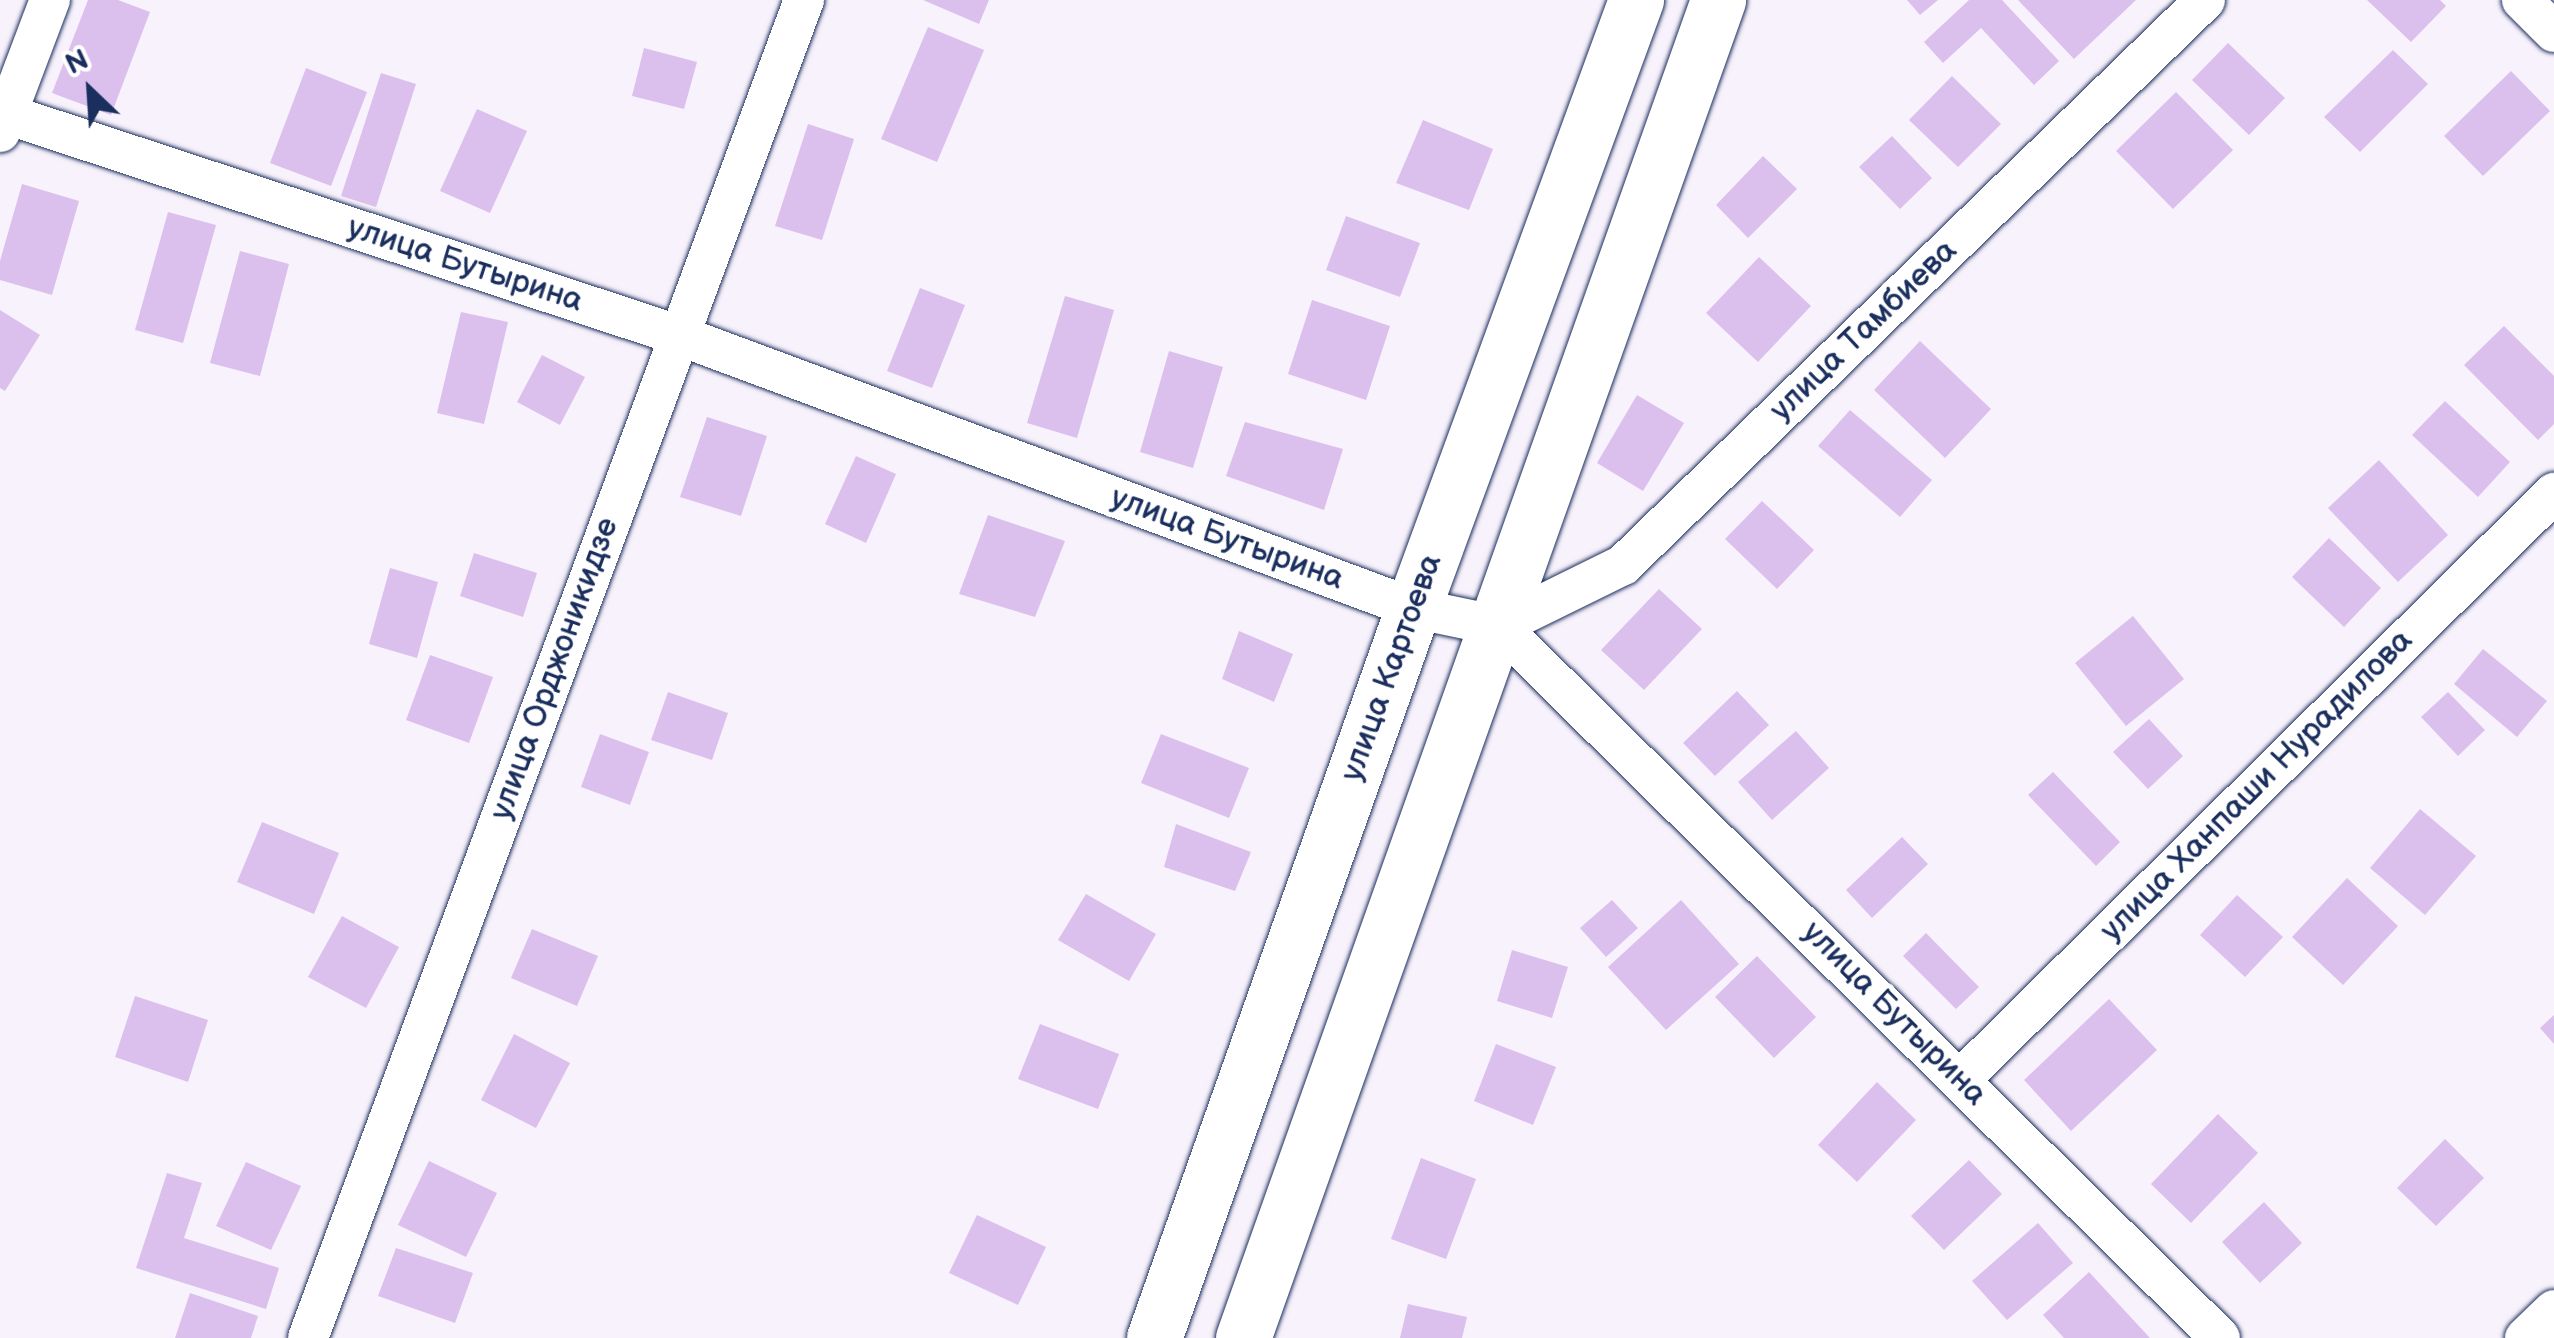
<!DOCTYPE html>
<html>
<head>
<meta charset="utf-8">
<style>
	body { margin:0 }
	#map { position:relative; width:2554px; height:1338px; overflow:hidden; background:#f8f2fc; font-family:"Balsamiq Sans",sans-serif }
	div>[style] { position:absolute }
	.building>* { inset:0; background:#dbc0ee }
	.roads { filter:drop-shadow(0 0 2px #1b2f5e) drop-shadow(0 0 2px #1b2f5e) }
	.minor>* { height:40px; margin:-20px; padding:0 20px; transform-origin:20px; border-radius:20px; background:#fff }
	.secondary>* { height:55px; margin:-27.5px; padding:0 27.5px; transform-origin:27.5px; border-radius:27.5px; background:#fff }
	span { translate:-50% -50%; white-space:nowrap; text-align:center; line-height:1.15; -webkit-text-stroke:10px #fff; paint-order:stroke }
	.street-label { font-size:32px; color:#1b2f5e }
	.north { position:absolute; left:40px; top:40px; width:100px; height:100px; -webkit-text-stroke:8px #fff; paint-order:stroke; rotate:335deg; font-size:28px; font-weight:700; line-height:40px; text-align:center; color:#1b2f5e }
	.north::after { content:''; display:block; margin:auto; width:35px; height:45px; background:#1b2f5e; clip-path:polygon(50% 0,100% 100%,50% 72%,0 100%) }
</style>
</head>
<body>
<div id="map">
	<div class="building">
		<i style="clip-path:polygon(88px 0,118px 0,150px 12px,111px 115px,52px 93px)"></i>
		<i style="clip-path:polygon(923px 0,989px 0,979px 24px)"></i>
		<i style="clip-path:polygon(1907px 0,1938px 0,1920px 15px)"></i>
		<i style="clip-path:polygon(1969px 0,2002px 0,2059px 61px,2034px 85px,1981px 28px,1943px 63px,1924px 42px)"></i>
		<i style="clip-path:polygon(2018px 0,2136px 0,2074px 59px)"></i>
		<i style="clip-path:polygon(2367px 0,2440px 0,2446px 6px,2411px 42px)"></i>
		<i style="clip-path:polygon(928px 27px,984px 50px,937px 162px,881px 139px)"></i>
		<i style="clip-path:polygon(2228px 43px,2285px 98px,2249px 135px,2192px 80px)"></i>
		<i style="clip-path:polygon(644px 48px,697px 62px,684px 109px,632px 96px)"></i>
		<i style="clip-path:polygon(2393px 50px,2428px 84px,2360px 152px,2324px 117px)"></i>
		<i style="clip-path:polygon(306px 68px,367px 92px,331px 186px,270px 163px)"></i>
		<i style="clip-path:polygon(2511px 71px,2550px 111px,2483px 176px,2444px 136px)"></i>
		<i style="clip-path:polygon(381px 73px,416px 84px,376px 207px,341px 196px)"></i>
		<i style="clip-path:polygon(1952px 76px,2001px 124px,1958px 167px,1909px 120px)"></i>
		<i style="clip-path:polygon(2176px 92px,2233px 150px,2173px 209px,2116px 151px)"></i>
		<i style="clip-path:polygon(477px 109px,527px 131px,490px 213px,440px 191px)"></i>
		<i style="clip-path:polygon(1423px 120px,1493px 149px,1469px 210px,1396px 183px)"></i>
		<i style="clip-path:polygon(808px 124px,854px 139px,822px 240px,775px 226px)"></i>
		<i style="clip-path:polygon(1892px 136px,1932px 178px,1900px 209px,1859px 167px)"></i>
		<i style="clip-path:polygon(1763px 156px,1797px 189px,1748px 238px,1716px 205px)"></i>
		<i style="clip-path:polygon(22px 184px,79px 201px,52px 295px,0 280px,0 261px)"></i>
		<i style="clip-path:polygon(168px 212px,216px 225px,183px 343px,135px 330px)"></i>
		<i style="clip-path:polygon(1346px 216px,1420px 243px,1400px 297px,1326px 270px)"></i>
		<i style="clip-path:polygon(240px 251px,289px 264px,260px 376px,210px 363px)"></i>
		<i style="clip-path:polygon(1759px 257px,1811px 306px,1758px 362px,1706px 313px)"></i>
		<i style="clip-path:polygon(920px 288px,965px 305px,932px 388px,887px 371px)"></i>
		<i style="clip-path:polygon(1065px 296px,1114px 310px,1077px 438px,1027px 423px)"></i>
		<i style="clip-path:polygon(1312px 300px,1390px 326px,1366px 400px,1288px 374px)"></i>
		<i style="clip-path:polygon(0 310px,40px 335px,5px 391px,0 388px)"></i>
		<i style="clip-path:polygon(461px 312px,508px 322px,484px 424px,437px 413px)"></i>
		<i style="clip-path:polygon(2504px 326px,2554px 376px,2554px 424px,2538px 440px,2464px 365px)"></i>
		<i style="clip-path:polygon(1920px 341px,1991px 409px,1945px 458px,1874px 390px)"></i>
		<i style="clip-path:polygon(1169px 351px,1223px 367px,1193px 468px,1140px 452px)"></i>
		<i style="clip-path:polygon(542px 355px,585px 377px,560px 425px,517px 402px)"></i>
		<i style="clip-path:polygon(1637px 395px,1684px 423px,1643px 491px,1597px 463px)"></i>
		<i style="clip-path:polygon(2445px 401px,2510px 462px,2478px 497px,2412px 435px)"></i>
		<i style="clip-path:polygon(1850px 410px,1932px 480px,1900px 517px,1818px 446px)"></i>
		<i style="clip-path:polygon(707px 417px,767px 436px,741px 516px,680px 497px)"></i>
		<i style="clip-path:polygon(1245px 422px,1343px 449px,1324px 510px,1226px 476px)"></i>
		<i style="clip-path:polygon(856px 456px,896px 474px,866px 543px,825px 524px)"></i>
		<i style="clip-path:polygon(2379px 460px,2448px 535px,2398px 582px,2328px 508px)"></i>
		<i style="clip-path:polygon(1762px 501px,1814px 550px,1777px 589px,1725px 539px)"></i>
		<i style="clip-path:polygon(988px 515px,1065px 541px,1035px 617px,959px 594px)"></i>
		<i style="clip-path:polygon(2329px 538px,2381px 588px,2344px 627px,2292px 577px)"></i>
		<i style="clip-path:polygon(474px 553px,537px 573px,523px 617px,460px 596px)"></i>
		<i style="clip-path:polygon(390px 568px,438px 582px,417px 658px,369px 644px)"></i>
		<i style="clip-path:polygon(1659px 589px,1702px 629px,1644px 690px,1601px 650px)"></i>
		<i style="clip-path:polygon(2133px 616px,2184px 679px,2126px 726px,2075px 663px)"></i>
		<i style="clip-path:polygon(1239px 631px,1293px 654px,1274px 702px,1222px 679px)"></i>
		<i style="clip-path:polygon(2483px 649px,2547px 701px,2517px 737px,2454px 684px)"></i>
		<i style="clip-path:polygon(430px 655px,493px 677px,469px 743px,406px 720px)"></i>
		<i style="clip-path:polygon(1737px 691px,1769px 725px,1715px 776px,1683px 743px)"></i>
		<i style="clip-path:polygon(668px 692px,728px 713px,712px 760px,651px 740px)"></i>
		<i style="clip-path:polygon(2448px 692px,2485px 730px,2458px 756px,2421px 717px)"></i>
		<i style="clip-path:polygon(2149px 719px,2183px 756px,2148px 789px,2113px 752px)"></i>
		<i style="clip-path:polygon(1796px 731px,1829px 768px,1772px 820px,1738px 782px)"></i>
		<i style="clip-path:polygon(600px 734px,649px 752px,630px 805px,581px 787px)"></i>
		<i style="clip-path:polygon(1161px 734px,1249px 768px,1229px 818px,1141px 783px)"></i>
		<i style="clip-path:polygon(2053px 772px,2120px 842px,2096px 866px,2028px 795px)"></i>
		<i style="clip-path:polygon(2420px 809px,2476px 856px,2425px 915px,2370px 868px)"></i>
		<i style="clip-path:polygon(262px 822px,339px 853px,314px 914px,237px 882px)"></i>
		<i style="clip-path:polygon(1176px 824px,1251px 852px,1235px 891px,1164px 867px)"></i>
		<i style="clip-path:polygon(1902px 837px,1928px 864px,1872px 918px,1846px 890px)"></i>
		<i style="clip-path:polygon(2347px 878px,2398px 926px,2343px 985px,2292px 937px)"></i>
		<i style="clip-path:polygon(1086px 894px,1156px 934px,1129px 981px,1058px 940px)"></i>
		<i style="clip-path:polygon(2237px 895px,2283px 937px,2245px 977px,2200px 935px)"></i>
		<i style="clip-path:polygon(1612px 900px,1638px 928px,1606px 957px,1580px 928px)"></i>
		<i style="clip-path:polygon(1681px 900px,1739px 964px,1666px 1030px,1608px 967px)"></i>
		<i style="clip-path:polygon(342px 916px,399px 947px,366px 1008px,308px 977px)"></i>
		<i style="clip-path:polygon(532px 929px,598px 956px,577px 1006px,511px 978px)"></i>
		<i style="clip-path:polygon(1926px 933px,1979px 987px,1956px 1009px,1903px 956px)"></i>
		<i style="clip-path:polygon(1512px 950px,1568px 967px,1552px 1018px,1497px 1001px)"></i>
		<i style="clip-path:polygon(1757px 956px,1816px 1017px,1774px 1058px,1715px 997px)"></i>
		<i style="clip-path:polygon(135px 996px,208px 1020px,188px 1082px,115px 1057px)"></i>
		<i style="clip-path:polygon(2109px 999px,2157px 1050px,2071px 1131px,2024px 1080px)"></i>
		<i style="clip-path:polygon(2554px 1015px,2554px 1044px,2540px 1028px)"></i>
		<i style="clip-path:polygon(1040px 1024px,1119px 1054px,1098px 1109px,1018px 1079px)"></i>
		<i style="clip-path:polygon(514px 1034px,570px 1063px,536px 1128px,481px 1100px)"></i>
		<i style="clip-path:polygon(1496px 1044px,1556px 1067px,1533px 1125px,1474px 1101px)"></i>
		<i style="clip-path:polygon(1877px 1082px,1916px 1120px,1857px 1182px,1818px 1145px)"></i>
		<i style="clip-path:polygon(2218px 1114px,2258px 1153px,2191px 1223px,2151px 1184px)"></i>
		<i style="clip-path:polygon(2445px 1139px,2484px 1178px,2436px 1226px,2397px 1188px)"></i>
		<i style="clip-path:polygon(1421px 1158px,1476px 1179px,1446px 1259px,1391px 1239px)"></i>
		<i style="clip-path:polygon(1969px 1160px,2002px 1194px,1944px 1250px,1911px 1216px)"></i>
		<i style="clip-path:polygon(429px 1161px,497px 1193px,466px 1257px,398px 1225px)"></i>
		<i style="clip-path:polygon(246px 1162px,301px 1186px,271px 1250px,216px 1226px)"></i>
		<i style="clip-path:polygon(167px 1173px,202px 1183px,184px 1238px,279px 1268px,266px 1309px,136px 1268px)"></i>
		<i style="clip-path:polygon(2264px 1202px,2302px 1243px,2260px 1283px,2222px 1242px)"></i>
		<i style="clip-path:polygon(977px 1215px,1046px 1247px,1018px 1305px,949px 1273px)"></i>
		<i style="clip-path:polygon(2038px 1223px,2073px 1263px,2007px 1320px,1972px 1281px)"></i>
		<i style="clip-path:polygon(396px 1248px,473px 1273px,455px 1323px,378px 1296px)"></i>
		<i style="clip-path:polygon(2089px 1272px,2150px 1338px,2064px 1338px,2043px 1315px)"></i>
		<i style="clip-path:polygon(190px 1293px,258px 1316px,251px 1338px,175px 1338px)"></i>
		<i style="clip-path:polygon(1408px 1304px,1467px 1317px,1462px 1338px,1400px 1338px)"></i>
	</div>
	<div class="roads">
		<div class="minor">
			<i style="left:2522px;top:0;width:45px;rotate:45deg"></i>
			<i style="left:0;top:112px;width:714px;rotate:18.21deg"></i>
			<i style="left:678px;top:335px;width:784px;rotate:20.38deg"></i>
			<i style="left:1413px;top:608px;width:88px;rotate:11.8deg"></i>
			<i style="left:1499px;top:626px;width:1013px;rotate:44.64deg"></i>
			<i style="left:0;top:132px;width:141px;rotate:-69.3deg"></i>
			<i style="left:1499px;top:626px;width:138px;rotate:-26.2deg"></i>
			<i style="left:1623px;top:565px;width:811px;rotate:-44.15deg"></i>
			<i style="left:1961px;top:1079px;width:834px;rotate:-44.66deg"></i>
			<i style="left:308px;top:1338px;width:1427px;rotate:-69.66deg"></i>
			<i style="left:2525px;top:1338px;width:40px;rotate:-44deg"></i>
		</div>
		<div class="secondary">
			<i style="left:1154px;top:1338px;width:775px;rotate:-70.47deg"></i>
			<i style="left:1413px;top:608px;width:648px;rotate:-69.86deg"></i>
			<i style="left:1243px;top:1338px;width:1420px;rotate:-70.45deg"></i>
		</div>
	</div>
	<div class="street-label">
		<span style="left:465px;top:265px;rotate:18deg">улица Бутырина</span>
		<span style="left:1864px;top:331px;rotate:-44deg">улица Тамбиева</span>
		<span style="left:1227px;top:539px;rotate:20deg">улица Бутырина</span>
		<span style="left:1392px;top:668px;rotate:-70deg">улица Картоева</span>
		<span style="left:555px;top:669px;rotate:-70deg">улица Орджоникидзе</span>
		<span style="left:2257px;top:786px;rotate:-45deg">улица Ханпаши Нурадилова</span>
		<span style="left:1894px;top:1014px;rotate:45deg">улица Бутырина</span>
	</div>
	<div class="north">N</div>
</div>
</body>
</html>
